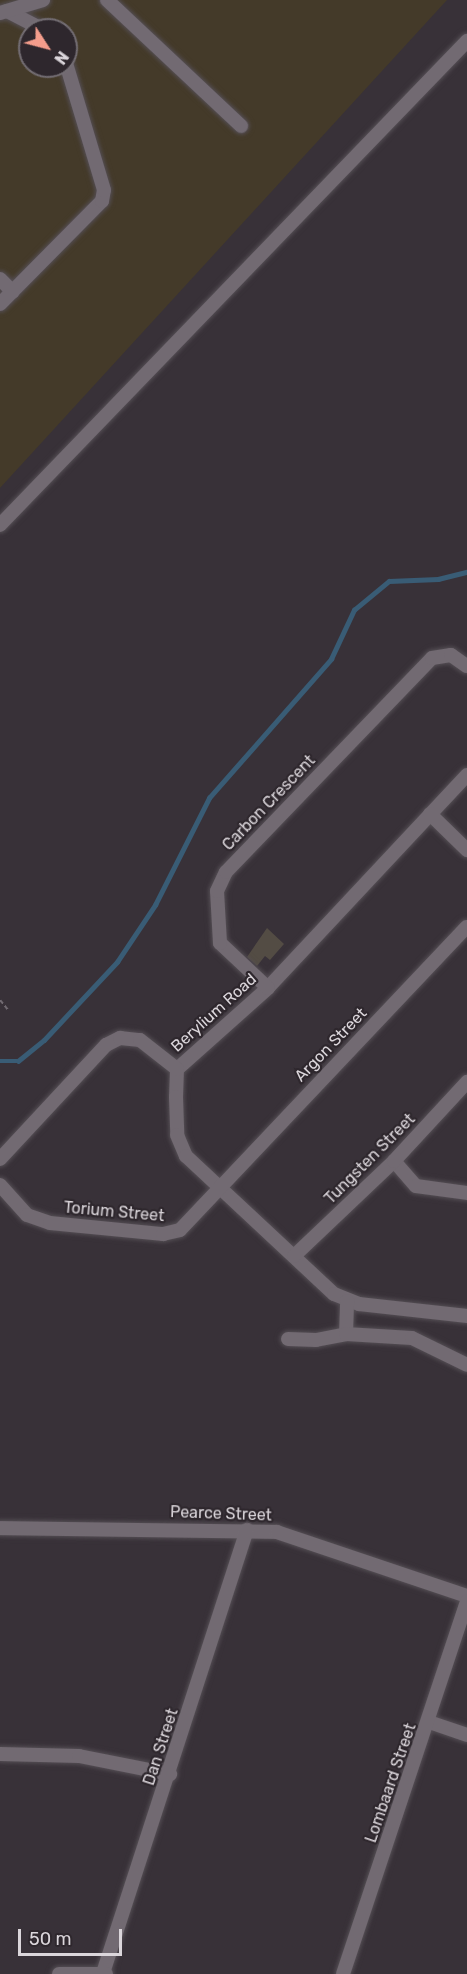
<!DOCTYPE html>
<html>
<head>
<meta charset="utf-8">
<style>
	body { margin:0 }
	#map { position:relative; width:467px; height:1974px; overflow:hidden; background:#383138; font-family:Rubik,sans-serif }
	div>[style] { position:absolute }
	.industrial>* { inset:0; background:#443a29 }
	.stream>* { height:4.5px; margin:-2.25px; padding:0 2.25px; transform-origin:2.25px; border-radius:2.25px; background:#395c75 }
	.building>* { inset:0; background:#534c44 }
	.path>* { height:2px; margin-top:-1px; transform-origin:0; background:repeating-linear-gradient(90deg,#716a71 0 4.5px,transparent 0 7.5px) }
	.roads { filter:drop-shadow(0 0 2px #544e54) drop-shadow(0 0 2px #544e54) }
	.minor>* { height:14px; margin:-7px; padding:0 7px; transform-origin:7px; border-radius:7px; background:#726a72 }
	span { translate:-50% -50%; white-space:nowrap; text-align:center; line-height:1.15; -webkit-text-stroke:4.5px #2e272d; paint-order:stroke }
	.street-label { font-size:16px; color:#dbd6db }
	.north { position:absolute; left:18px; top:18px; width:60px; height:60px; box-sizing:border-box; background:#2e272d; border:2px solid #736d73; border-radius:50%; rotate:126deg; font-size:16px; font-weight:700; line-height:24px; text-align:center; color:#dbd6db }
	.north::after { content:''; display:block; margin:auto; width:21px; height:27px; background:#f49d8c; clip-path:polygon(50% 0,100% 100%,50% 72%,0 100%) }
	.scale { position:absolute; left:18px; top:1929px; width:104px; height:27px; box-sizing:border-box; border:3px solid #dbd6db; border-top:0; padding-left:8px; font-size:18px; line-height:21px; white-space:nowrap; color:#dbd6db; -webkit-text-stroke:4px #2e272d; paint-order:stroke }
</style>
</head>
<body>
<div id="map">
	<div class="industrial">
		<i style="clip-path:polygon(evenodd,0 0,447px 0,0 488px,0 0,30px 30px,66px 30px,66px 66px,30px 66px,30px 30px)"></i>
	</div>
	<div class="stream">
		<i style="left:0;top:1061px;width:18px"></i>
		<i style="left:18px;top:1061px;width:33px;rotate:-39deg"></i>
		<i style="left:44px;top:1040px;width:107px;rotate:-46.9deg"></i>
		<i style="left:117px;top:962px;width:69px;rotate:-56.3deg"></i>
		<i style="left:155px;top:905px;width:120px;rotate:-63.2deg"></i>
		<i style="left:209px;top:798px;width:185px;rotate:-48.7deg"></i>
		<i style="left:331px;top:659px;width:54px;rotate:-64.9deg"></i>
		<i style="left:354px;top:610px;width:45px;rotate:-39.6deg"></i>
		<i style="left:389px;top:581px;width:49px;rotate:-2.3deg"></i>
		<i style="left:438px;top:579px;width:30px;rotate:-14deg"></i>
	</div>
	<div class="building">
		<i style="clip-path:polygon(267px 928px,284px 944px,270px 960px,265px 956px,257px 966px,247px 957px)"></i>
	</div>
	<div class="path">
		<i style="left:0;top:1000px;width:14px;rotate:51deg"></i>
	</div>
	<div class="roads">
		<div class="minor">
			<i style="left:107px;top:0;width:184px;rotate:43.2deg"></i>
			<i style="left:7px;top:11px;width:42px;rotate:27.2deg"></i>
			<i style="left:0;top:13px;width:45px;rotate:-16.8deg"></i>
			<i style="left:0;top:279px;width:18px;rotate:45deg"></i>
			<i style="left:0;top:304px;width:145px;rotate:-45.3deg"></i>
			<i style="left:102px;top:201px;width:11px;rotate:-80deg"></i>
			<i style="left:104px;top:190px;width:133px;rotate:-106.7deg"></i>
			<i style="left:0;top:525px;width:673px;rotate:-46.02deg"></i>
			<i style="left:467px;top:775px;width:291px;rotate:133.1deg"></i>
			<i style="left:268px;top:988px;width:122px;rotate:138.3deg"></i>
			<i style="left:177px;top:1069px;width:28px;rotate:92deg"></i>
			<i style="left:176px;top:1097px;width:38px;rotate:88deg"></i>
			<i style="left:177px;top:1135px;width:23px;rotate:67deg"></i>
			<i style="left:186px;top:1156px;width:202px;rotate:43deg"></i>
			<i style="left:334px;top:1294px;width:27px;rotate:22deg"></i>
			<i style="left:359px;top:1304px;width:109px;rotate:6.3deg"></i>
			<i style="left:430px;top:814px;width:52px;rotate:44.2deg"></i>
			<i style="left:268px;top:988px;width:66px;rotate:-136.8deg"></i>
			<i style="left:220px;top:943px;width:52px;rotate:-93.3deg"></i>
			<i style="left:217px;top:891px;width:21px;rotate:-65deg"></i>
			<i style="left:226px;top:872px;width:297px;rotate:-46.1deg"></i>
			<i style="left:432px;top:658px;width:19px;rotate:-9deg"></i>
			<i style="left:451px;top:655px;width:19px;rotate:35deg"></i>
			<i style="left:0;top:1159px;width:156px;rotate:-47.1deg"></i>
			<i style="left:106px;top:1045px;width:16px;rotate:-27deg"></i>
			<i style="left:120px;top:1038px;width:20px;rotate:6deg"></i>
			<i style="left:140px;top:1040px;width:47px;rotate:38.1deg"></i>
			<i style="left:394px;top:1161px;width:33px;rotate:49deg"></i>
			<i style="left:416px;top:1186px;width:51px;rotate:7.8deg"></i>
			<i style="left:0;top:1185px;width:40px;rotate:48deg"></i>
			<i style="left:27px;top:1215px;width:24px;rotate:19deg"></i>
			<i style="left:50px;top:1223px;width:114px;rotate:5.6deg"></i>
			<i style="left:163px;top:1234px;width:17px;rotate:-13deg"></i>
			<i style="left:180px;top:1230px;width:417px;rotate:-46.6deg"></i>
			<i style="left:294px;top:1256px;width:138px;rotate:-43.5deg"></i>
			<i style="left:394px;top:1161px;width:108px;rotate:-47.3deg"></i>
			<i style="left:346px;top:1334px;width:33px;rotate:-88deg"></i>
			<i style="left:288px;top:1339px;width:28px;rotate:2deg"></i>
			<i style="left:316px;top:1340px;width:31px;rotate:-11deg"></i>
			<i style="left:346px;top:1334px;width:66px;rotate:3.5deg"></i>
			<i style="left:412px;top:1338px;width:61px;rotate:26.1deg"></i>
			<i style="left:0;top:1528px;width:277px;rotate:0.8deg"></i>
			<i style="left:277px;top:1532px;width:200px;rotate:18.6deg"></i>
			<i style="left:429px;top:1722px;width:40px;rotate:18.9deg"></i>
			<i style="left:0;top:1754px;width:79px;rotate:1.5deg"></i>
			<i style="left:79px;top:1756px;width:93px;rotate:11.2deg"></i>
			<i style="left:103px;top:1973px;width:466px;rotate:-72deg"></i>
			<i style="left:59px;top:1974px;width:47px"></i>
			<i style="left:343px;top:1974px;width:393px;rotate:-71.6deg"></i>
		</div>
	</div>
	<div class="street-label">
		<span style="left:269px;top:803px;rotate:-46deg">Carbon Crescent</span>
		<span style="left:214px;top:1013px;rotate:-42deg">Berylium Road</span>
		<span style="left:331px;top:1045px;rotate:-46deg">Argon Street</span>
		<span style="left:370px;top:1159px;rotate:-45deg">Tungsten Street</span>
		<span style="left:114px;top:1212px;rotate:5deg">Torium Street</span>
		<span style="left:221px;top:1514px;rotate:2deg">Pearce Street</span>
		<span style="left:161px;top:1747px;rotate:-72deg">Dan Street</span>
		<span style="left:391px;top:1783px;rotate:-71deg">Lombaard Street</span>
	</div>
	<div class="north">N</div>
	<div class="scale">50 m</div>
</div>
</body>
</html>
